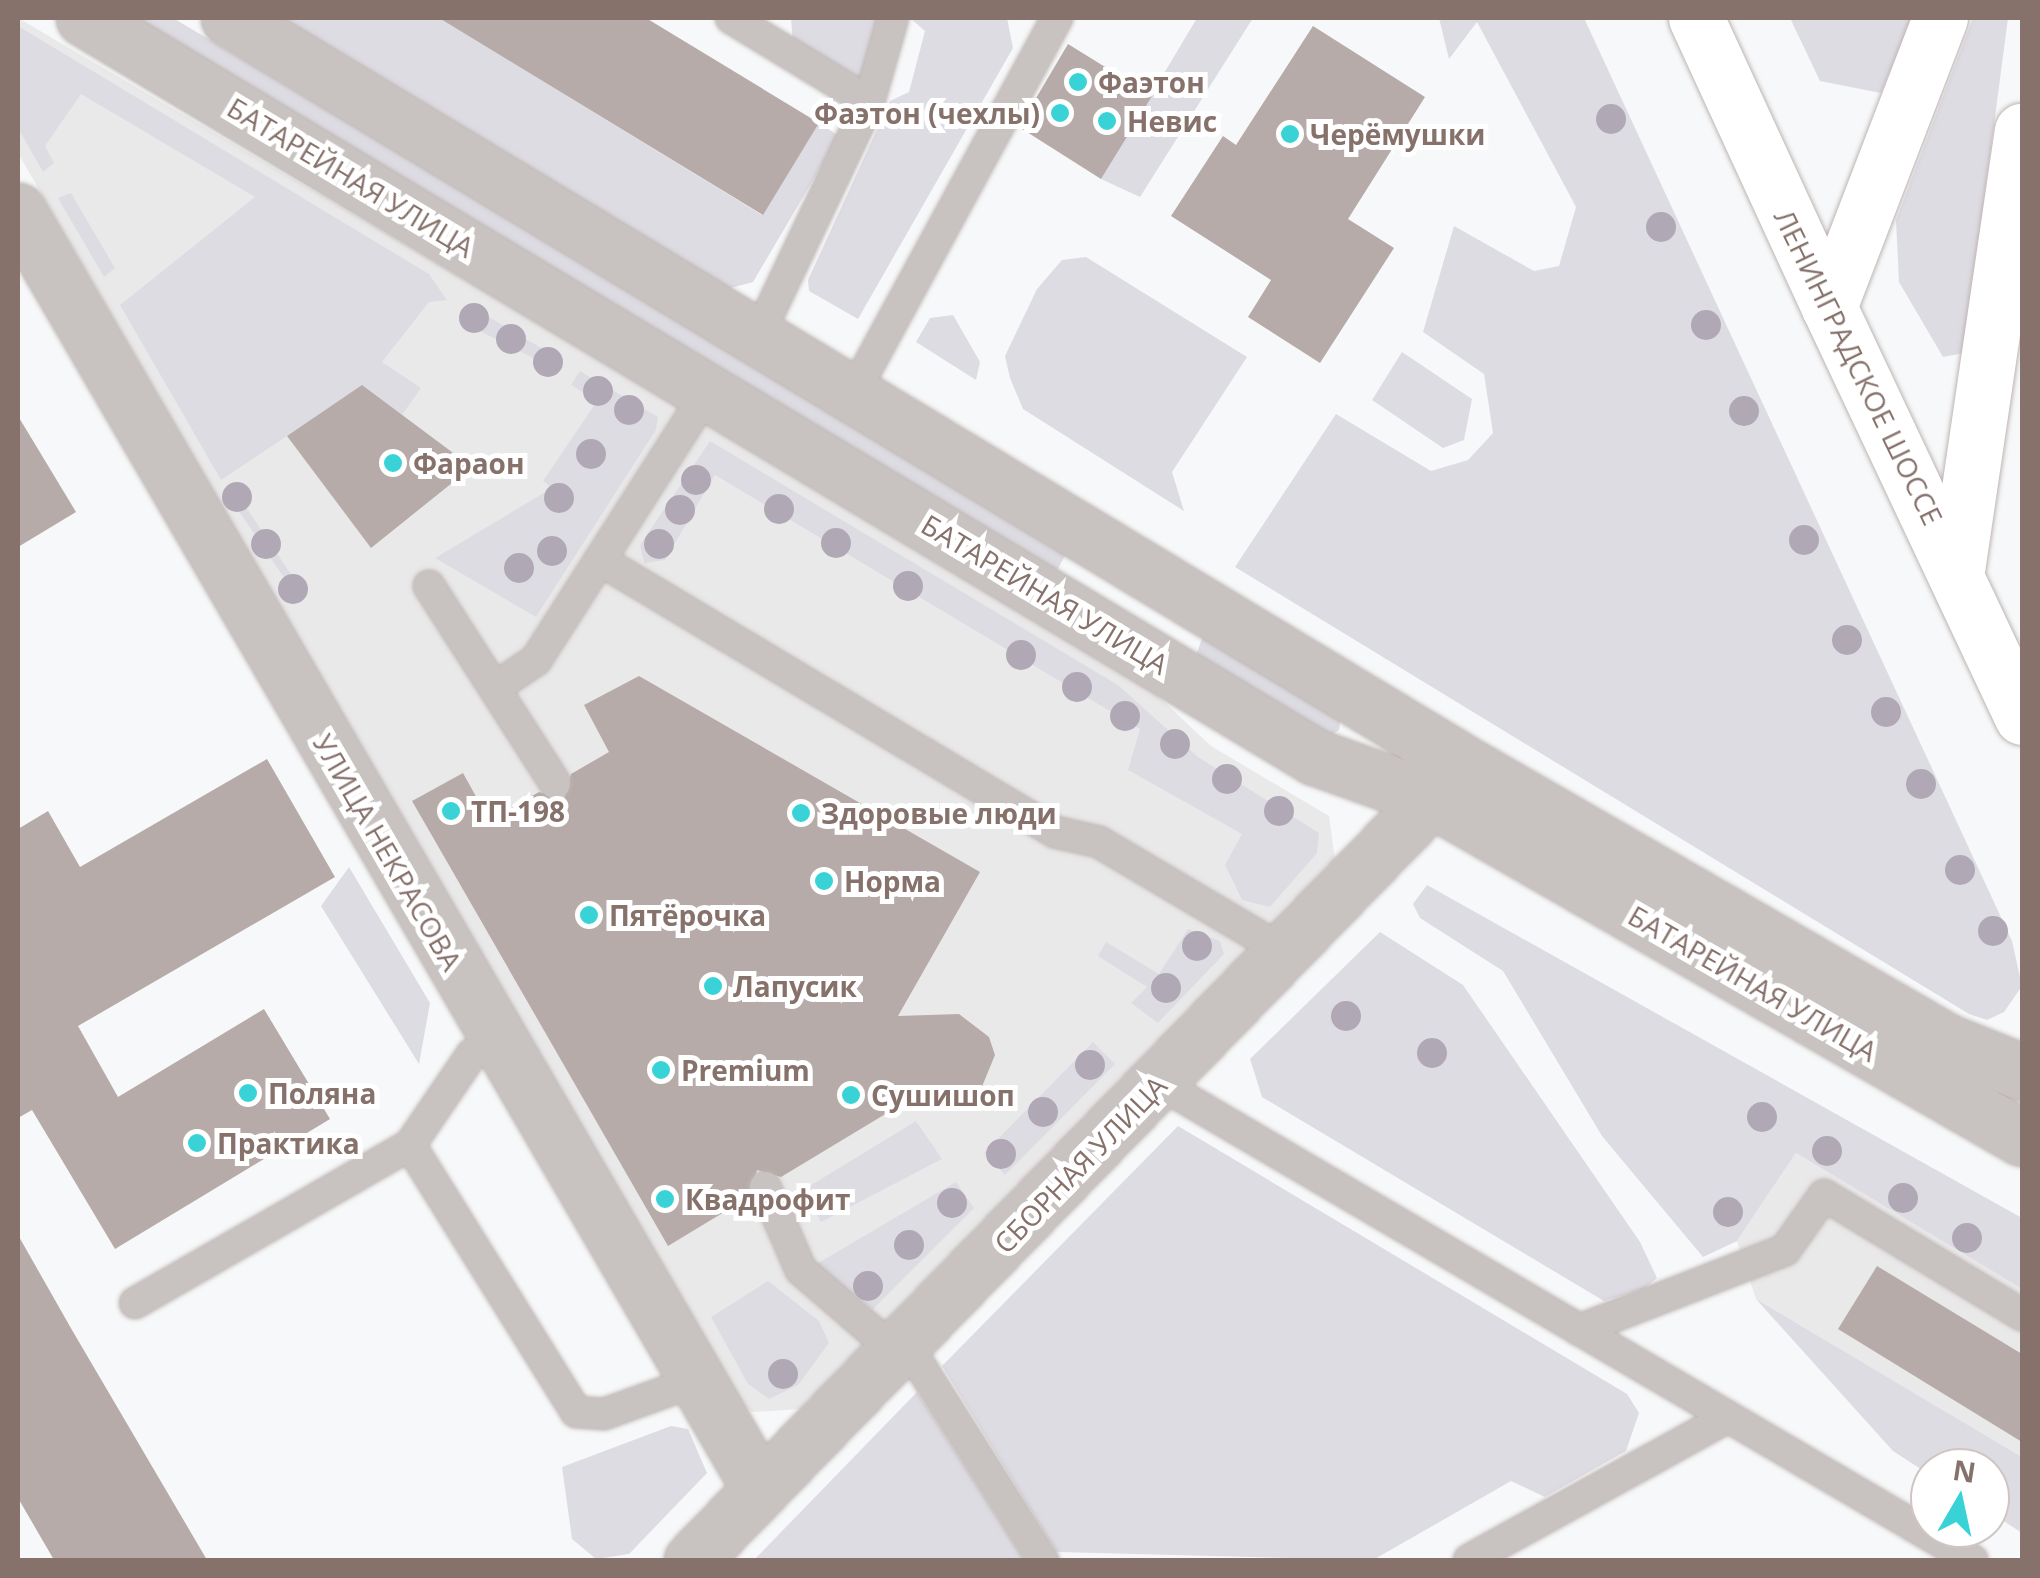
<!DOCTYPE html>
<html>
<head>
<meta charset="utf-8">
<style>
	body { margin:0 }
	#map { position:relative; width:2040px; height:1578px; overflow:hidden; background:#f7f8f9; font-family:"Open Sans",sans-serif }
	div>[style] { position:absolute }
	.built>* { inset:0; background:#eae9ea }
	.green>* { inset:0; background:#dedce3 }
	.building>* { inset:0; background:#b6aba9 }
	.roads { filter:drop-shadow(0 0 2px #bdb5b3) drop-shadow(0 0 2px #bdb5b3) }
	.service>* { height:30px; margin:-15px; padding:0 15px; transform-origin:15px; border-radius:15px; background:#c8c2c1 }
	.minor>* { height:55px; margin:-27.5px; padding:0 27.5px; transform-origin:27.5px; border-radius:27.5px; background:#c8c2c1 }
	.tertiary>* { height:55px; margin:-27.5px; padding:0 27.5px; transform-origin:27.5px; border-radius:27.5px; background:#c8c2c1 }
	.secondary>* { height:55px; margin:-27.5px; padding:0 27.5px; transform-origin:27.5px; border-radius:27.5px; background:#fff }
	.primary>* { height:55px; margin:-27.5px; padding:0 27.5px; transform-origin:27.5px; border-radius:27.5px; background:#fff }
	.trees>* { width:30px; height:30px; margin:-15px; border-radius:50%; background:#b0a9b5 }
	.dots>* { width:28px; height:28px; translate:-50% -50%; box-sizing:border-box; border:5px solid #fff; border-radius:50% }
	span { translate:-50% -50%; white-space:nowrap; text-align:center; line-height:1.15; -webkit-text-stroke:10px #fff; paint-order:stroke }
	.poi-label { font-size:28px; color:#86716b; font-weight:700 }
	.left { translate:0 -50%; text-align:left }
	.right { translate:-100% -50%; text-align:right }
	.street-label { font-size:28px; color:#86716b }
	.frame { position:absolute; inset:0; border:20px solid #86716b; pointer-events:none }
	.north { position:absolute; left:1910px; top:1448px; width:100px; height:100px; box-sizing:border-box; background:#fff; border:2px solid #cfc6c4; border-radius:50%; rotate:9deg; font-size:28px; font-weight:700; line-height:40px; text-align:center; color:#86716b }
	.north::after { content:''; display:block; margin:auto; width:35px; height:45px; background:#39d3d7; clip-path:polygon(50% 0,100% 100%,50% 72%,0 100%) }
</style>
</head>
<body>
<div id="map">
	<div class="built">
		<i style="clip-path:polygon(18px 18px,1128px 668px,1211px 746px,1329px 816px,1335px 860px,800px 1409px,752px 1412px,736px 1399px,18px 153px)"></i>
		<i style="clip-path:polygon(1796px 1153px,2022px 1289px,2022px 1457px,1756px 1299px,1737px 1241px)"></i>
	</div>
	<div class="green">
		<i style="clip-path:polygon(126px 18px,173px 18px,1068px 550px,1055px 574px)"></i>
		<i style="clip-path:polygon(271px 18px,439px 18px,762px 215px,819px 123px,839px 136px,753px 282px,727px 289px)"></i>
		<i style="clip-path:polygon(791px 18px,882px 18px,859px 85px,794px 56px)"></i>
		<i style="clip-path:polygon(910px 18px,1007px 18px,1013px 48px,858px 319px,809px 291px,808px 280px,890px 101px,909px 92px,925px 31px)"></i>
		<i style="clip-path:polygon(1197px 18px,1253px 18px,1140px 197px,1101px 179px)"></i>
		<i style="clip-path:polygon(1439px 18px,1584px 18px,2012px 941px,2022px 986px,2004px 1012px,1987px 1020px,1969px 1014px,1235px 567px,1336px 414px,1431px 471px,1468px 460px,1493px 433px,1484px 374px,1423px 332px,1454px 226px,1534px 271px,1559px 266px,1576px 207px,1477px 22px,1449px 59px)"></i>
		<i style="clip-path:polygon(1790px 18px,1912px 18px,1881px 93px,1820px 81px)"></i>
		<i style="clip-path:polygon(1973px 18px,2008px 18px,1964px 353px,1943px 357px,1899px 282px,1896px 220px)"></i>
		<i style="clip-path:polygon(18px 26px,429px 274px,447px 300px,429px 302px,382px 362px,421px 388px,402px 415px,362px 386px,221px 480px,120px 305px,255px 197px,81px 94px,45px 146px,54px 163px,43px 172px,18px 128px)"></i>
		<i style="clip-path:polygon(71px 193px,115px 268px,104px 277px,58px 198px)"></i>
		<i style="clip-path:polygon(1086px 257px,1247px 357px,1172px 472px,1184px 511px,1023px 409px,1010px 378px,1005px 356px,1037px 289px,1062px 260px)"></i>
		<i style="clip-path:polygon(479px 311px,551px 354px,549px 366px,470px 326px)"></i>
		<i style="clip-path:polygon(953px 315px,980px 362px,976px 380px,916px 342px,930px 318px)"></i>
		<i style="clip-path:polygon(1402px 352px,1472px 399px,1464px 440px,1443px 448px,1372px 400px)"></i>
		<i style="clip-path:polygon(580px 371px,658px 417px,656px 430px,536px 617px,435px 558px,552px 488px,543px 481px,597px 401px,571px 385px)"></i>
		<i style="clip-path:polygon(710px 441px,1118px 685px,1198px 757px,1319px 833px,1317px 853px,1270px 907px,1242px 900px,1225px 865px,1242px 834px,1128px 770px,1140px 729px,715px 475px,665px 560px,644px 563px,640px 545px)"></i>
		<i style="clip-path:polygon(234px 489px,302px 591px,297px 597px,230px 498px)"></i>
		<i style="clip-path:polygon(1203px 636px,1341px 717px,1339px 730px,1329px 737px,1195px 658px)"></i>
		<i style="clip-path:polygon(349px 867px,430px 1003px,419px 1064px,321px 906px)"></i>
		<i style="clip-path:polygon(1427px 885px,2022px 1218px,2022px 1289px,1796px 1153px,1737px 1241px,1703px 1257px,1602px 1136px,1503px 971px,1420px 918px,1413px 904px)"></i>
		<i style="clip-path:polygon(1188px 929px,1220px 941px,1224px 954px,1158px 1023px,1131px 1003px,1147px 987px,1098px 956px,1106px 942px,1159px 974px)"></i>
		<i style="clip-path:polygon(1380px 932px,1463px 985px,1640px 1242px,1657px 1278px,1645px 1288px,1604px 1301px,1262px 1097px,1250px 1059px)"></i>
		<i style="clip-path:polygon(1093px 1042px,1115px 1064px,1005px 1175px,984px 1153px)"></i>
		<i style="clip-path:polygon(916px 1121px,942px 1159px,821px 1222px,803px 1190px)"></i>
		<i style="clip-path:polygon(1178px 1126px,1627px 1394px,1639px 1413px,1626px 1451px,1545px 1497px,1511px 1481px,1373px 1560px,1057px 1552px,942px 1366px)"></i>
		<i style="clip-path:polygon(956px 1182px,974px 1208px,873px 1309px,813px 1266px)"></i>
		<i style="clip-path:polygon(768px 1281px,819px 1321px,829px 1343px,798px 1385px,769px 1399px,748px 1384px,711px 1317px)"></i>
		<i style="clip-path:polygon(1756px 1299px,2022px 1457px,2022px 1533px,1990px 1512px,1990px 1468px,1930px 1475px,1893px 1451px)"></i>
		<i style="clip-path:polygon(917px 1392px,1024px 1560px,754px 1560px)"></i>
		<i style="clip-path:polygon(671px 1426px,688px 1429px,707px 1473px,629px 1554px,596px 1559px,572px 1539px,562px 1467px)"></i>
	</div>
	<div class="building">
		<i style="clip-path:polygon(439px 18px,646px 18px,819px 123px,763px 215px)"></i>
		<i style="clip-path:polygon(1313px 26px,1425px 97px,1348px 219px,1394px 248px,1320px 363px,1248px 317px,1271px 280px,1171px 216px,1223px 136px,1236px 145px)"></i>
		<i style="clip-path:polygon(1068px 44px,1152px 96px,1101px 179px,1019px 127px)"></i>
		<i style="clip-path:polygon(362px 385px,472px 467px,371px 548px,287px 436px)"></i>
		<i style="clip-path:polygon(18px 416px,76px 512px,18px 547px)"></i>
		<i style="clip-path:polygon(639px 676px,980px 872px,898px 1016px,959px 1014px,989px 1037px,995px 1055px,976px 1101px,945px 1111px,907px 1101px,781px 1177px,757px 1170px,749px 1197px,668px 1246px,412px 801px,463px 773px,489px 820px,539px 792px,564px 799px,571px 774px,609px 752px,584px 705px)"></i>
		<i style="clip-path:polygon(267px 759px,335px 877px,78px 1026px,118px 1097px,264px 1009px,330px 1119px,115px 1249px,32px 1110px,18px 1118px,18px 829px,48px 811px,80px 867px)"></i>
		<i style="clip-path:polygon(18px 1235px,72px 1330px,207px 1560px,54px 1560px,18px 1498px)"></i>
		<i style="clip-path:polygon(1877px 1266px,2022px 1354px,2022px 1442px,1838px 1329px)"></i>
	</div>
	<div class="roads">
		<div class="service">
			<i style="left:731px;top:18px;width:162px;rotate:31.3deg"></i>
			<i style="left:759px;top:334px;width:257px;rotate:-64.6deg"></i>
			<i style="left:869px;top:102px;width:87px;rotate:-74.1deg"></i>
			<i style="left:854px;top:392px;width:426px;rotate:-61.5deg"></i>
			<i style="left:600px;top:560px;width:530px;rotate:30.87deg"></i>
			<i style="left:1055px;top:832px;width:45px;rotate:12.8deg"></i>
			<i style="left:1099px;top:842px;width:218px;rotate:30.6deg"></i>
			<i style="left:429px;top:586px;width:234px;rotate:57.4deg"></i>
			<i style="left:499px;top:685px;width:45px;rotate:-34deg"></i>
			<i style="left:536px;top:660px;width:319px;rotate:-57.4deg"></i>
			<i style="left:1159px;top:1083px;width:943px;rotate:30.4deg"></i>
			<i style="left:410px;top:1145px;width:314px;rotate:58.1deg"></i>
			<i style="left:576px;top:1412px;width:28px;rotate:4deg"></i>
			<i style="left:604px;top:1414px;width:95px;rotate:-19.8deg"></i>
			<i style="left:765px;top:1187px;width:90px;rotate:66.6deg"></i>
			<i style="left:801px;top:1270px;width:125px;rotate:40.8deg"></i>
			<i style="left:135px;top:1303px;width:317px;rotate:-29.9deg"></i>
			<i style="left:410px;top:1145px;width:110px;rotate:-55.7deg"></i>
			<i style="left:472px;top:1054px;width:28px;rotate:-27deg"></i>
			<i style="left:1579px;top:1330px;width:221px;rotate:-21.2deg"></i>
			<i style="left:1785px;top:1250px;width:67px;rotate:-54.7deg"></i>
			<i style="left:1824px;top:1195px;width:232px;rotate:31.2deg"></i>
			<i style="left:905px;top:1342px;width:258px;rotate:57.7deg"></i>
			<i style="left:1469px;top:1560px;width:296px;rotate:-28.9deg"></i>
		</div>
		<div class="minor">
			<i style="left:18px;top:211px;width:1479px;rotate:59.85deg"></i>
		</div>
		<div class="tertiary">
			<i style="left:84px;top:18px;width:1436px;rotate:30.98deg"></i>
			<i style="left:1315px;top:757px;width:124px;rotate:19.7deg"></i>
			<i style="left:1432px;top:799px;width:680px;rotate:29.88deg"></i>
			<i style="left:229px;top:18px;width:1444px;rotate:31.11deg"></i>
			<i style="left:1465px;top:764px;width:556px;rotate:29.97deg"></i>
			<i style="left:1947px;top:1042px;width:81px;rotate:21.8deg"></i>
			<i style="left:692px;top:1560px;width:1092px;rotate:-45.82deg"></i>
		</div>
		<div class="secondary">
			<i style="left:1696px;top:18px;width:318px;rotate:65.3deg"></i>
		</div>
		<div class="primary">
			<i style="left:1940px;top:18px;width:310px;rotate:111deg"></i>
			<i style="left:1829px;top:307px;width:453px;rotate:64.8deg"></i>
			<i style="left:1957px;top:570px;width:444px;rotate:-81.6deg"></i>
		</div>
	</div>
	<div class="trees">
		<i style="left:1611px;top:119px"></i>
		<i style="left:1661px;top:227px"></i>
		<i style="left:474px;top:318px"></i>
		<i style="left:1706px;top:325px"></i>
		<i style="left:511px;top:339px"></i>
		<i style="left:548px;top:362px"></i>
		<i style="left:598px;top:391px"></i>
		<i style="left:629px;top:410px"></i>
		<i style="left:1744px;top:411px"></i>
		<i style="left:591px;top:454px"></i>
		<i style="left:696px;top:480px"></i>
		<i style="left:237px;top:497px"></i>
		<i style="left:559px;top:498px"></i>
		<i style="left:779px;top:509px"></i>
		<i style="left:680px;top:510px"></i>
		<i style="left:1804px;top:540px"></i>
		<i style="left:836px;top:543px"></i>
		<i style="left:266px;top:544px"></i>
		<i style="left:659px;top:544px"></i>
		<i style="left:552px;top:551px"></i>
		<i style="left:519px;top:568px"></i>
		<i style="left:908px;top:586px"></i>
		<i style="left:293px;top:589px"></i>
		<i style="left:1847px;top:640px"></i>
		<i style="left:1021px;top:655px"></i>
		<i style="left:1077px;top:687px"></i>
		<i style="left:1886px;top:712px"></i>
		<i style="left:1125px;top:716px"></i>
		<i style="left:1175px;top:744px"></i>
		<i style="left:1227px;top:779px"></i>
		<i style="left:1921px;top:784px"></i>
		<i style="left:1279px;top:811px"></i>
		<i style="left:1960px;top:870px"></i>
		<i style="left:1993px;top:931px"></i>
		<i style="left:1197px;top:946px"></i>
		<i style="left:1166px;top:988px"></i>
		<i style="left:1346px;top:1016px"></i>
		<i style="left:1432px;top:1053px"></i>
		<i style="left:1090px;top:1065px"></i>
		<i style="left:1043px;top:1112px"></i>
		<i style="left:1762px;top:1117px"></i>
		<i style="left:1827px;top:1151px"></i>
		<i style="left:1001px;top:1154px"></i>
		<i style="left:1903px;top:1198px"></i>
		<i style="left:952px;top:1203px"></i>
		<i style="left:1728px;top:1212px"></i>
		<i style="left:1967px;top:1238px"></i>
		<i style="left:909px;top:1245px"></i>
		<i style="left:868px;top:1286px"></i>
		<i style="left:783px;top:1374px"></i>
	</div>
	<div class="dots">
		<i style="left:1078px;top:82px;background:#39d3d7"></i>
		<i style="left:1060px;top:113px;background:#39d3d7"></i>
		<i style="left:1107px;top:121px;background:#39d3d7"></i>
		<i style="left:1290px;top:134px;background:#39d3d7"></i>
		<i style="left:393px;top:463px;background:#39d3d7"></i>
		<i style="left:451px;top:811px;background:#39d3d7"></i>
		<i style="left:801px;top:813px;background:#39d3d7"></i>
		<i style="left:824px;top:881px;background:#39d3d7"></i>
		<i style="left:589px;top:915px;background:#39d3d7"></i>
		<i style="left:713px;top:986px;background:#39d3d7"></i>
		<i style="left:661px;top:1070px;background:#39d3d7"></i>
		<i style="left:248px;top:1093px;background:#39d3d7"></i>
		<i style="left:851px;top:1095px;background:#39d3d7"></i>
		<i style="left:197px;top:1143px;background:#39d3d7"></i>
		<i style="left:665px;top:1199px;background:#39d3d7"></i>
	</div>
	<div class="poi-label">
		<span class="left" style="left:1098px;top:82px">Фаэтон</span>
		<span class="right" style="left:1040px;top:113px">Фаэтон (чехлы)</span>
		<span class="left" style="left:1127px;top:121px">Невис</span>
		<span class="left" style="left:1310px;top:134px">Черёмушки</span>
		<span class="left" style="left:413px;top:463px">Фараон</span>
		<span class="left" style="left:471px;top:811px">ТП-198</span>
		<span class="left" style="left:821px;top:813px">Здоровые люди</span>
		<span class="left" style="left:844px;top:881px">Норма</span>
		<span class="left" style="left:609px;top:915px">Пятёрочка</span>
		<span class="left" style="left:733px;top:986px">Лапусик</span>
		<span class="left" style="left:681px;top:1070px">Premium</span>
		<span class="left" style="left:268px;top:1093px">Поляна</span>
		<span class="left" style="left:871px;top:1095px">Сушишоп</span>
		<span class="left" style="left:217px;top:1143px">Практика</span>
		<span class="left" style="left:685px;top:1199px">Квадрофит</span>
	</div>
	<div class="street-label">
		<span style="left:351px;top:177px;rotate:31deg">БАТАРЕЙНАЯ УЛИЦА</span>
		<span style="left:1859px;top:367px;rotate:64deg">ЛЕНИНГРАДСКОЕ ШОССЕ</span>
		<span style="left:1045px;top:594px;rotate:31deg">БАТАРЕЙНАЯ УЛИЦА</span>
		<span style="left:388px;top:852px;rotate:60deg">УЛИЦА НЕКРАСОВА</span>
		<span style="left:1753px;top:983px;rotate:30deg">БАТАРЕЙНАЯ УЛИЦА</span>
		<span style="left:1080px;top:1164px;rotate:-46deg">СБОРНАЯ УЛИЦА</span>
	</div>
	<div class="frame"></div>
	<div class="north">N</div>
</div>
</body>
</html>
